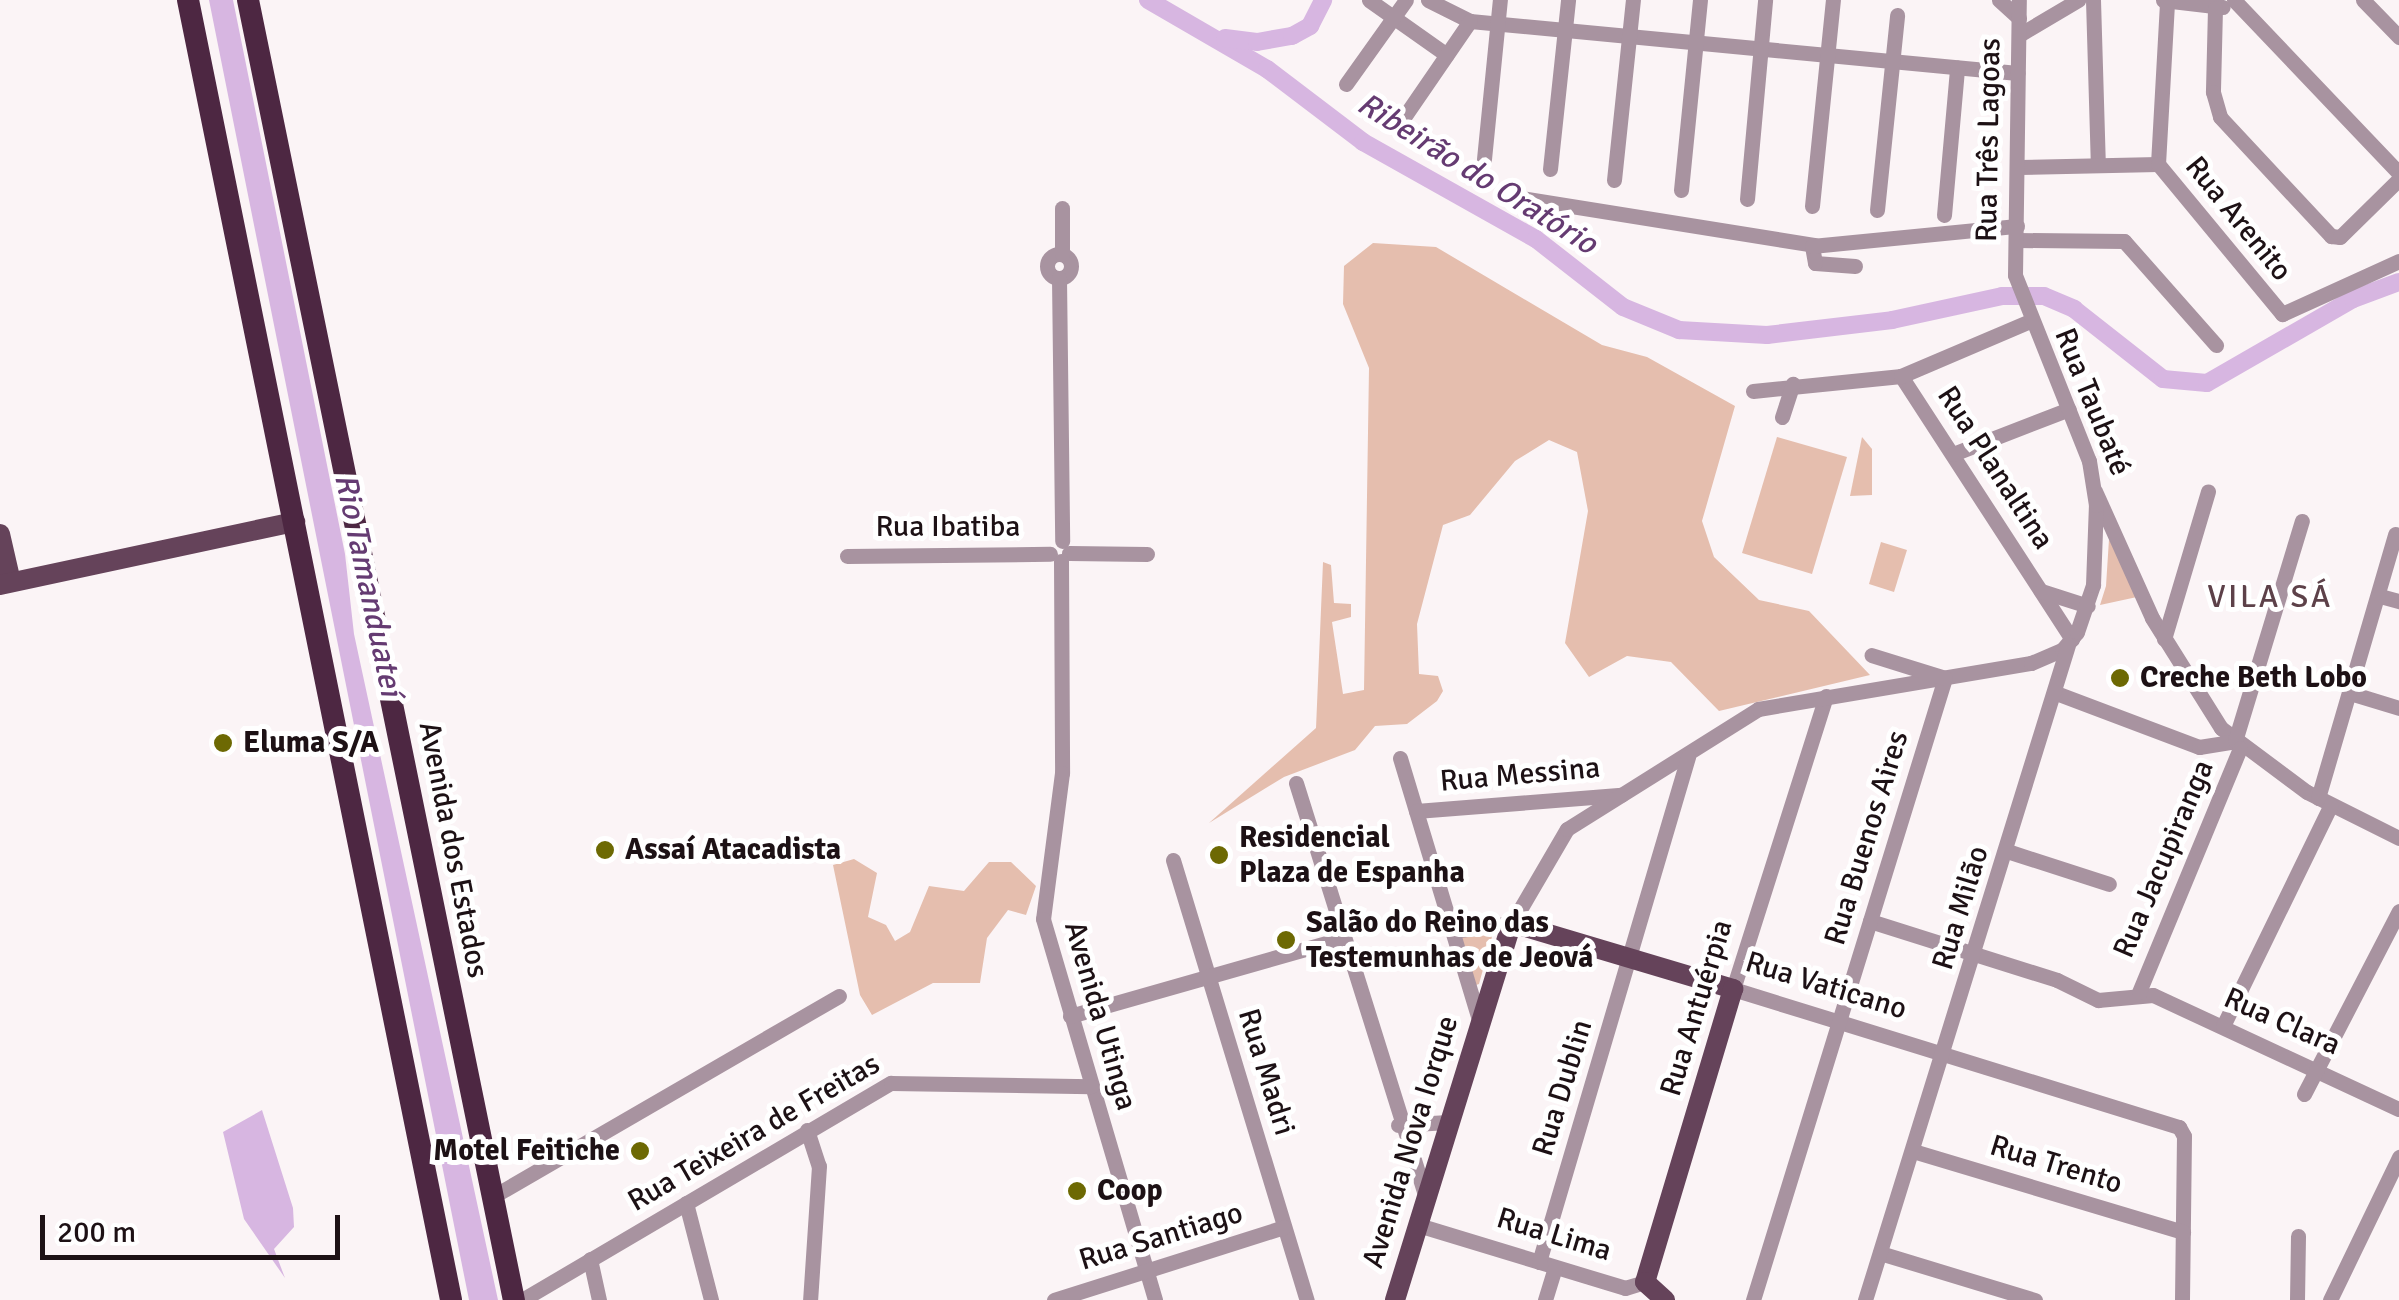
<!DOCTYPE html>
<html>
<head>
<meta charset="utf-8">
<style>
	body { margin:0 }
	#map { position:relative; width:2399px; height:1300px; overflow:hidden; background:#fbf4f6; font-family:Signika,sans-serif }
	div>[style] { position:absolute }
	.green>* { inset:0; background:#e5beae }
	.water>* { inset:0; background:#d7b6e1 }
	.river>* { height:18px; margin:-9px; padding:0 9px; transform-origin:9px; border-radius:9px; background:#d7b6e1 }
	.minor>* { height:15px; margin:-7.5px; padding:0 7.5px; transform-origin:7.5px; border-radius:7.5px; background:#a893a0 }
	.minor>.ring { margin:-7.5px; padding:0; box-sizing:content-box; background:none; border:15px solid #a893a0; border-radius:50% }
	.major>* { height:20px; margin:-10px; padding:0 10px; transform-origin:10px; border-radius:10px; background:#65435a }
	.highway>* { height:22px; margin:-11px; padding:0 11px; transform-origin:11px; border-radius:11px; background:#4d2742 }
	.dots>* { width:28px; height:28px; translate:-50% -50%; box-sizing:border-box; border:5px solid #fff; border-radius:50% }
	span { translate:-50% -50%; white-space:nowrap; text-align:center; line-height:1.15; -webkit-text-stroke:10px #fff; paint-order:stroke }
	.street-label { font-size:30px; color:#1d1115 }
	.poi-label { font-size:30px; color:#1d1115; font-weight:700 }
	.left { translate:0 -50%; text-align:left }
	.right { translate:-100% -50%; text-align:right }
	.water-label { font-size:32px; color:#653b72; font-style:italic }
	.neighbourhood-label { font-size:32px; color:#5d4149; letter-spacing:2.5px }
	.scale { position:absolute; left:40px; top:1215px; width:300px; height:45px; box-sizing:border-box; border:5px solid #1d1115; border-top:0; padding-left:12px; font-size:30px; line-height:35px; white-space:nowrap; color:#1d1115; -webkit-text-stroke:8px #fff; paint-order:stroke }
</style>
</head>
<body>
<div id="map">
	<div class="green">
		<i style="clip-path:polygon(1373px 243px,1436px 247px,1602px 345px,1647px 357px,1735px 406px,1702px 521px,1714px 557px,1759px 600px,1809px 611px,1870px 675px,1719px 711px,1671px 662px,1627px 656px,1589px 677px,1565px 643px,1588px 511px,1577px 452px,1549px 440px,1515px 461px,1470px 515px,1443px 525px,1417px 624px,1419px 674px,1438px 676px,1443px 691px,1437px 701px,1407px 724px,1375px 726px,1355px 750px,1284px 777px,1209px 823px,1316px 728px,1323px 562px,1331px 565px,1334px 603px,1351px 604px,1351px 617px,1332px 622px,1343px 694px,1364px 690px,1369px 368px,1343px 304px,1344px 266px)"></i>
		<i style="clip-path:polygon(1777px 437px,1847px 457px,1812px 574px,1742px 553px)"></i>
		<i style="clip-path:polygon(1862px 437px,1872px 449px,1872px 495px,1850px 496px)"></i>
		<i style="clip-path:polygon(2109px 539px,2137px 597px,2100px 605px,2106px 586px)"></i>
		<i style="clip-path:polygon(1881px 542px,1907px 550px,1894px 592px,1869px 584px)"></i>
		<i style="clip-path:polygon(854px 859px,877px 873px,868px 917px,886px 925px,895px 941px,910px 932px,929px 886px,964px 891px,989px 862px,1011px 862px,1036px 886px,1026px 915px,1008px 910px,987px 938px,980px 983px,933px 983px,872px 1015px,860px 995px,833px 865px)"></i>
		<i style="clip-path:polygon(1493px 933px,1479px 984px,1476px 985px,1461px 936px)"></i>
	</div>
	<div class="water">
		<i style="clip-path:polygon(209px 0,233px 0,345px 554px,354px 634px,498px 1300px,469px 1300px)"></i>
		<i style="clip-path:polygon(262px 1110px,293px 1208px,294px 1227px,274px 1249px,285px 1278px,244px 1219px,223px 1132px)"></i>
	</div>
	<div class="river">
		<i style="left:1148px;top:0;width:138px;rotate:30.1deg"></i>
		<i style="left:1267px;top:69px;width:121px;rotate:37.2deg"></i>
		<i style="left:1363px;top:142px;width:198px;rotate:29.3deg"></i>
		<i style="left:1536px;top:239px;width:110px;rotate:38deg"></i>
		<i style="left:1623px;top:307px;width:61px;rotate:22.3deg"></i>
		<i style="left:1679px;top:330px;width:88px;rotate:3.3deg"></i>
		<i style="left:1767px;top:335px;width:126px;rotate:-6.8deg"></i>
		<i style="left:1892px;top:320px;width:113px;rotate:-12.3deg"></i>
		<i style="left:2002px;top:296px;width:42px"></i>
		<i style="left:2044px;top:296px;width:33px;rotate:23deg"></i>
		<i style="left:2074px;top:309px;width:113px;rotate:38.2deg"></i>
		<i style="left:2163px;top:379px;width:44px;rotate:5.2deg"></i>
		<i style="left:2207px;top:383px;width:168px;rotate:-29.9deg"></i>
		<i style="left:2353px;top:299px;width:49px;rotate:-20.3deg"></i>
		<i style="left:1225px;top:38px;width:32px;rotate:7deg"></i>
		<i style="left:1257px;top:42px;width:36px;rotate:-10deg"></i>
		<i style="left:1292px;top:36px;width:21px;rotate:-29deg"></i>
		<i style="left:1310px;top:26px;width:29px;rotate:-63deg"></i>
	</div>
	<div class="minor">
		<i style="left:1369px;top:0;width:95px;rotate:35.2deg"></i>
		<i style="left:1428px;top:0;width:47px;rotate:26.6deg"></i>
		<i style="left:1470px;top:21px;width:550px;rotate:5.42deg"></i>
		<i style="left:1999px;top:0;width:27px;rotate:42deg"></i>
		<i style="left:2093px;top:0;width:164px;rotate:88.3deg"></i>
		<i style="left:2163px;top:0;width:60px;rotate:6.7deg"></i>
		<i style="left:2234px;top:0;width:239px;rotate:46.4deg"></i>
		<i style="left:2363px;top:0;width:52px;rotate:45.8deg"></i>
		<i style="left:2215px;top:8px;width:84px;rotate:91.4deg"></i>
		<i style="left:2213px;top:92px;width:26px;rotate:74deg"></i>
		<i style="left:2220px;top:117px;width:163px;rotate:47deg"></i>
		<i style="left:2331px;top:236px;width:9px;rotate:6deg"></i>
		<i style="left:2340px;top:237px;width:83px;rotate:-44.5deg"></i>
		<i style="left:2019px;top:35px;width:69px;rotate:-30.7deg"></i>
		<i style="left:1346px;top:84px;width:103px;rotate:-54.5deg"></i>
		<i style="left:1402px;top:120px;width:120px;rotate:-55.5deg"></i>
		<i style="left:1484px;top:159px;width:160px;rotate:-84.3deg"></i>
		<i style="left:2158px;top:164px;width:161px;rotate:-86.8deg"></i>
		<i style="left:2019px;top:167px;width:139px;rotate:-1.2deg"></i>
		<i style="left:2158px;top:164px;width:195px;rotate:50.4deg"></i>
		<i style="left:2282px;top:314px;width:128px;rotate:-24.4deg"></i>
		<i style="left:1550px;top:169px;width:170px;rotate:-83.9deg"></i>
		<i style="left:1614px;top:180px;width:181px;rotate:-84deg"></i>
		<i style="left:1681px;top:190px;width:191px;rotate:-84.3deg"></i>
		<i style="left:1521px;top:198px;width:298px;rotate:9.1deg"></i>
		<i style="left:1747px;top:199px;width:200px;rotate:-84.8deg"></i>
		<i style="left:1812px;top:206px;width:207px;rotate:-84.2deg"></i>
		<i style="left:1877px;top:210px;width:196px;rotate:-84.1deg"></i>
		<i style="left:1944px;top:215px;width:148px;rotate:-84.9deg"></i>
		<i style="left:2018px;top:240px;width:106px;rotate:0.5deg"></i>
		<i style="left:2124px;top:241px;width:139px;rotate:48.5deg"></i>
		<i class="ring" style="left:1047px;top:254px;width:9px;height:9px"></i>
		<i style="left:1062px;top:254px;width:46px;rotate:-90deg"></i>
		<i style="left:1855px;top:266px;width:40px;rotate:-175.7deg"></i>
		<i style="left:1815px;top:263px;width:17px;rotate:-100deg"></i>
		<i style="left:1812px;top:246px;width:206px;rotate:-5.6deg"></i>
		<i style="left:1059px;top:278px;width:263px;rotate:89.3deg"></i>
		<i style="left:1901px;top:376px;width:314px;rotate:57deg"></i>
		<i style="left:1753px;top:391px;width:149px;rotate:-5.8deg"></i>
		<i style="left:1901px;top:376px;width:140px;rotate:-23.1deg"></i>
		<i style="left:1782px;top:417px;width:35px;rotate:-72deg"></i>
		<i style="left:1953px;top:454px;width:124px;rotate:-21.2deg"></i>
		<i style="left:2095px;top:491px;width:139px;rotate:65.8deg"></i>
		<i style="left:2152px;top:618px;width:130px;rotate:57.9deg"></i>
		<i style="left:2221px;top:728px;width:107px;rotate:36.7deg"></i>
		<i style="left:2307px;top:792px;width:103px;rotate:26.6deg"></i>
		<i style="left:1069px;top:553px;width:78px;rotate:0.7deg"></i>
		<i style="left:847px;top:556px;width:203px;rotate:-0.6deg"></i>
		<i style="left:1061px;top:561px;width:212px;rotate:89.7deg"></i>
		<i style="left:1062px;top:773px;width:147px;rotate:97.4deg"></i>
		<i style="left:1043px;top:919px;width:397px;rotate:73.6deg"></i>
		<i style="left:2041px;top:591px;width:49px;rotate:17.7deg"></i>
		<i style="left:2380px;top:596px;width:20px;rotate:15deg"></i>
		<i style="left:2164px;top:639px;width:154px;rotate:-73.4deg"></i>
		<i style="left:2056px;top:693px;width:153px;rotate:20.7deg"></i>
		<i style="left:2199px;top:747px;width:36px;rotate:-9deg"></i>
		<i style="left:2235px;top:741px;width:230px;rotate:-73.1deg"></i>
		<i style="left:2350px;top:693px;width:51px;rotate:17deg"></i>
		<i style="left:1826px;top:696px;width:307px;rotate:107.6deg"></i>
		<i style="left:1733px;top:989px;width:467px;rotate:17.2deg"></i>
		<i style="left:2179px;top:1127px;width:10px;rotate:61deg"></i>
		<i style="left:2184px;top:1136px;width:164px;rotate:90.7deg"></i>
		<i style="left:1400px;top:758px;width:274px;rotate:73.2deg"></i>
		<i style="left:1296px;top:783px;width:434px;rotate:72.6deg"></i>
		<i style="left:2318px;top:798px;width:275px;rotate:-73.7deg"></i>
		<i style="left:1416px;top:811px;width:206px;rotate:-4.5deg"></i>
		<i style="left:2007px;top:851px;width:107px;rotate:17.9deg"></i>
		<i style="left:1173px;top:860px;width:460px;rotate:73.1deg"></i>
		<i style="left:1870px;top:921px;width:196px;rotate:17.5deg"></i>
		<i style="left:2057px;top:980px;width:46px;rotate:26deg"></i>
		<i style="left:2098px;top:1000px;width:55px;rotate:-5.2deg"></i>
		<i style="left:2153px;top:995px;width:271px;rotate:24.9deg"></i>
		<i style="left:1452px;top:931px;width:61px;rotate:-7.6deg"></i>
		<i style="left:1512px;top:923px;width:109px;rotate:-59.7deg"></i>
		<i style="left:1567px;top:829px;width:226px;rotate:-32.1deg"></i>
		<i style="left:1758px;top:709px;width:277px;rotate:-9.6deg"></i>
		<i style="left:2031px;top:663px;width:34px;rotate:-23deg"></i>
		<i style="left:2062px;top:650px;width:23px;rotate:-50deg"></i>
		<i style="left:2077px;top:632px;width:50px;rotate:-71.2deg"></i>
		<i style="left:2093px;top:585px;width:80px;rotate:-87.9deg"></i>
		<i style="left:2096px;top:505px;width:45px;rotate:-99deg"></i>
		<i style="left:2089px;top:461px;width:200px;rotate:-111.7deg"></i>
		<i style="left:2015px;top:275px;width:275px;rotate:-89.2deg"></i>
		<i style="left:2139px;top:992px;width:264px;rotate:-67.5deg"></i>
		<i style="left:1070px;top:1016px;width:284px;rotate:-15.9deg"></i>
		<i style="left:2223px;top:1026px;width:246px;rotate:-64deg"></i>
		<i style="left:2304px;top:1094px;width:206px;rotate:-62.6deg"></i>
		<i style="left:1398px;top:1125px;width:50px;rotate:-3.4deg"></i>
		<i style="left:807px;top:1130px;width:38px;rotate:72deg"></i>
		<i style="left:819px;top:1166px;width:134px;rotate:93.8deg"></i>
		<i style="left:1913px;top:1151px;width:282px;rotate:16.7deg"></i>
		<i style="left:492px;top:1197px;width:401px;rotate:-30.1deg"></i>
		<i style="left:686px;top:1203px;width:100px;rotate:75.5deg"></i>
		<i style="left:1418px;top:1225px;width:216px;rotate:16.9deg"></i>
		<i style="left:1625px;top:1288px;width:21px;rotate:-17deg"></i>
		<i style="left:1880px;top:1253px;width:162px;rotate:16.9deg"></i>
		<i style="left:590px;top:1259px;width:42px;rotate:77.6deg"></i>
		<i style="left:1539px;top:1262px;width:527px;rotate:-73.56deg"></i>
		<i style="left:522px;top:1300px;width:428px;rotate:-30.5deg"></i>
		<i style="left:891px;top:1083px;width:200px;rotate:0.9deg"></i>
		<i style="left:1054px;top:1300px;width:241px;rotate:-17.6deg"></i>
		<i style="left:1545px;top:1300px;width:34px;rotate:-73deg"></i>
		<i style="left:1753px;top:1300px;width:651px;rotate:-72.85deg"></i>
		<i style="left:1945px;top:678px;width:77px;rotate:-162.7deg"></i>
		<i style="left:1865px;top:1300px;width:686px;rotate:-72.78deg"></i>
		<i style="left:2297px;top:1300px;width:64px;rotate:-89.1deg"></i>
		<i style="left:2330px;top:1300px;width:159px;rotate:-64.2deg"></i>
	</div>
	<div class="major">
		<i style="left:0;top:534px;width:49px;rotate:77.1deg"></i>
		<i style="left:0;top:585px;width:302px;rotate:-12.1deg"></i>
		<i style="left:1395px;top:1300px;width:395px;rotate:-72.8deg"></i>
		<i style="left:1512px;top:923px;width:231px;rotate:16.6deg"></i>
		<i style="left:1733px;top:989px;width:306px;rotate:106.7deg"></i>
		<i style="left:1645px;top:1282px;width:27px;rotate:42deg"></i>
	</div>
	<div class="highway">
		<i style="left:188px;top:0;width:1326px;rotate:78.56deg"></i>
		<i style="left:248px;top:0;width:1327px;rotate:78.44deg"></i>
	</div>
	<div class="dots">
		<i style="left:2120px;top:678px;background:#6d6903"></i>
		<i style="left:223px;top:743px;background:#6d6903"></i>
		<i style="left:605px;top:850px;background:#6d6903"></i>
		<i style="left:1219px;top:855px;background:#6d6903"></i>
		<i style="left:1286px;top:940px;background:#6d6903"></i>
		<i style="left:640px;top:1151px;background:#6d6903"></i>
		<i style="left:1077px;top:1191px;background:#6d6903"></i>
	</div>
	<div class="street-label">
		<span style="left:1989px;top:140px;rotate:-89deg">Rua Três Lagoas</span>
		<span style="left:2238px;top:219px;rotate:51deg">Rua Arenito</span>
		<span style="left:2092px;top:402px;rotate:68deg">Rua Taubaté</span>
		<span style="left:1995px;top:468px;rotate:57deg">Rua Planaltina</span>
		<span style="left:948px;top:527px">Rua Ibatiba</span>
		<span style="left:1520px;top:775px;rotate:-5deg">Rua Messina</span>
		<span style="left:1867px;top:838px;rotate:-73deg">Rua Buenos Aires</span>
		<span style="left:453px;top:850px;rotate:79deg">Avenida dos Estados</span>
		<span style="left:2164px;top:859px;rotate:-67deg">Rua Jacupiranga</span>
		<span style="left:1961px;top:908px;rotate:-73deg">Rua Milão</span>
		<span style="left:1826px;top:986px;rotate:17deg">Rua Vaticano</span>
		<span style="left:1697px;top:1008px;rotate:-73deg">Rua Antuérpia</span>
		<span style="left:1100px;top:1016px;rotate:74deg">Avenida Utinga</span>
		<span style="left:2282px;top:1022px;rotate:24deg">Rua Clara</span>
		<span style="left:1266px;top:1072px;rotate:73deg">Rua Madri</span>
		<span style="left:1563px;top:1088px;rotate:-73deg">Rua Dublin</span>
		<span style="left:754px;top:1133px;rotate:-30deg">Rua Teixeira de Freitas</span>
		<span style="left:1411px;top:1142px;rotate:-73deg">Avenida Nova Iorque</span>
		<span style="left:2056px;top:1165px;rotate:17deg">Rua Trento</span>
		<span style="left:1554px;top:1235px;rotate:17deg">Rua Lima</span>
		<span style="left:1161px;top:1237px;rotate:-17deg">Rua Santiago</span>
	</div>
	<div class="poi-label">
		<span class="left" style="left:2140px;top:678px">Creche Beth Lobo</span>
		<span class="left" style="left:243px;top:743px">Eluma S/A</span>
		<span class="left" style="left:1239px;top:855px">Residencial<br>Plaza de Espanha</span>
		<span class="left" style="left:625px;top:850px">Assaí Atacadista</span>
		<span class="left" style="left:1306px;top:940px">Salão do Reino das<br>Testemunhas de Jeová</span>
		<span class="right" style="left:620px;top:1151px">Motel Feitiche</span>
		<span class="left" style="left:1097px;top:1191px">Coop</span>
	</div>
	<div class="water-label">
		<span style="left:1477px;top:174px;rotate:32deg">Ribeirão do Oratório</span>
		<span style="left:368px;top:585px;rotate:78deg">Rio Tamanduateí</span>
	</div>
	<div class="neighbourhood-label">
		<span style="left:2270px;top:597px">VILA SÁ</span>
	</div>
	<div class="scale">200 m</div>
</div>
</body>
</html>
